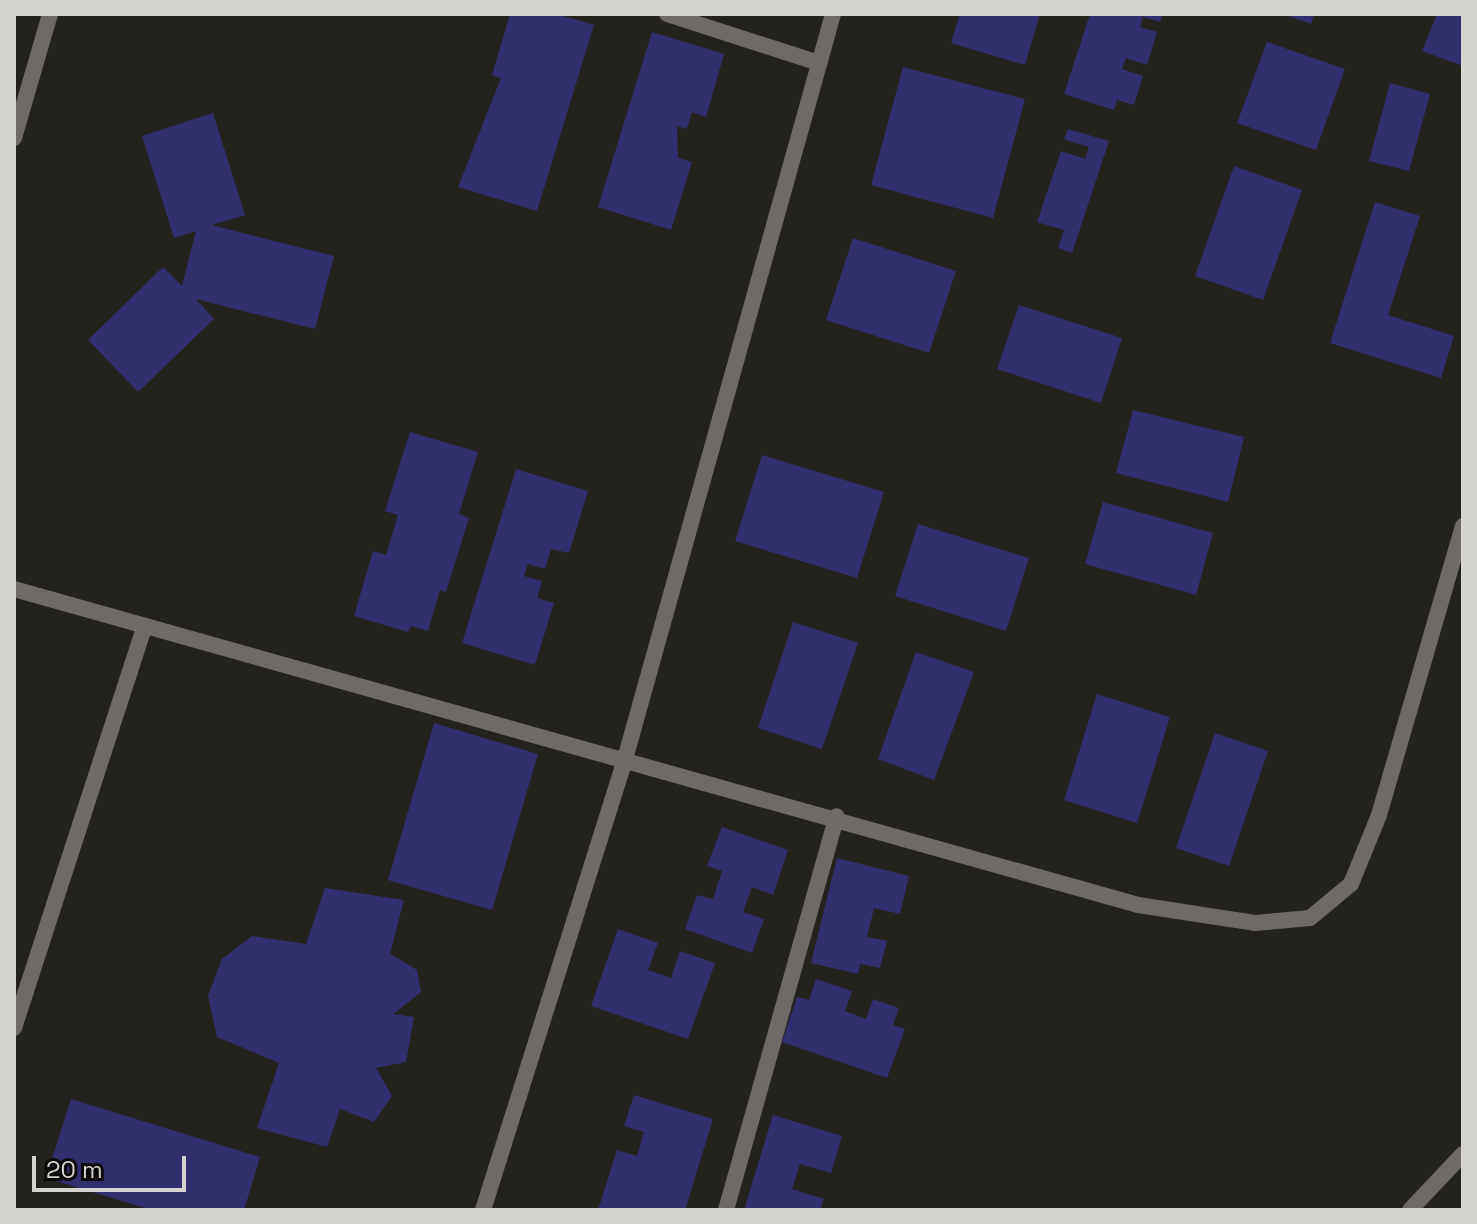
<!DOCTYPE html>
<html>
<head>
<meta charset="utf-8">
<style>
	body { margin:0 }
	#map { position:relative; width:1477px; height:1224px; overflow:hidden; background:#24221c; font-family:"Space Grotesk",sans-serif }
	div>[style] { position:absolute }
	.building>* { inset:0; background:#312e6e }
	.service>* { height:16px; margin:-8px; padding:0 8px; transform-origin:8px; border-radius:8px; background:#6d6a68 }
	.tertiary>* { height:16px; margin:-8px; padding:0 8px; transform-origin:8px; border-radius:8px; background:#6d6a68 }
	span { translate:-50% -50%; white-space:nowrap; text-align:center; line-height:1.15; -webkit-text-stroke:7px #0c0b09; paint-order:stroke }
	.frame { position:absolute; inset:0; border:16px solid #d5d3d0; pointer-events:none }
	.scale { position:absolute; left:32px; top:1156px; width:154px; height:36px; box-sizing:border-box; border:4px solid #d5d3d0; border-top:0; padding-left:10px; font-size:24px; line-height:28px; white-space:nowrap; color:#d5d3d0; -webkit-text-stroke:6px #0c0b09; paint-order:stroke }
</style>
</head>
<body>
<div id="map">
	<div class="building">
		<i style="clip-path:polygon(510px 14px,557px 14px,594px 25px,537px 211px,458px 187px,501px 78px,492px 75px)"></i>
		<i style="clip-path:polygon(960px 14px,1040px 14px,1025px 65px,951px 43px)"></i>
		<i style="clip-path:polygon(1090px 14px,1163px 14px,1160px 22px,1143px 17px,1140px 27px,1157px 32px,1147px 65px,1126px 58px,1122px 69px,1143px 76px,1134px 105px,1117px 100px,1114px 110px,1064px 94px)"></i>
		<i style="clip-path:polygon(1283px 14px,1314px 14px,1311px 24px)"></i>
		<i style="clip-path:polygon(1437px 14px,1463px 14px,1463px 66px,1422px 51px)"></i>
		<i style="clip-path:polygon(652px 32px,724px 54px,706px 117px,692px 112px,687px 129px,677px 126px,678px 158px,692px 162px,671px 230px,598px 207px)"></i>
		<i style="clip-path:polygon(1267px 42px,1345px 69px,1316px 150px,1237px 123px)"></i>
		<i style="clip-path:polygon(903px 67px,1025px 99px,993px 218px,871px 185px)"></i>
		<i style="clip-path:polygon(1390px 83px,1430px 94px,1409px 171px,1369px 161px)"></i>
		<i style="clip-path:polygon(213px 113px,245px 215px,212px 225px,334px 256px,315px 329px,196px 299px,214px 319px,138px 392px,88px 340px,163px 267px,182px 286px,196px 231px,174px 238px,142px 136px)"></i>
		<i style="clip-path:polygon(1068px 129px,1109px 141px,1072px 253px,1058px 248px,1064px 230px,1037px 222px,1061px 151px,1085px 159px,1089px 147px,1064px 139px)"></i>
		<i style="clip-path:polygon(1234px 166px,1302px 190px,1263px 300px,1195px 276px)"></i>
		<i style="clip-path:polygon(1375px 202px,1420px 216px,1388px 315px,1454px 336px,1441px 378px,1330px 343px)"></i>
		<i style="clip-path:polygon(853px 238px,956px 271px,929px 353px,826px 320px)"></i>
		<i style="clip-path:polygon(1019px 305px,1122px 338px,1101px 403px,997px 369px)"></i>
		<i style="clip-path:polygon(1133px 410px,1244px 437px,1228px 502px,1116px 473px)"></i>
		<i style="clip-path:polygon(410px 432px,478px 452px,459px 514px,469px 518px,446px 592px,440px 590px,428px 631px,411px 626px,408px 632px,354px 616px,373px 551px,386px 555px,398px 515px,385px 511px)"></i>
		<i style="clip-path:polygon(762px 455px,884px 492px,857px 578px,735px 541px)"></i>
		<i style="clip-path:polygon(516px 469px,588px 491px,569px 553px,551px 549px,545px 569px,528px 564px,524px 576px,542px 581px,537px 598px,554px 603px,535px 665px,462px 643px)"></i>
		<i style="clip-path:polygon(1103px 502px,1213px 533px,1196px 595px,1085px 564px)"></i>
		<i style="clip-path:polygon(918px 524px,1029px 558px,1006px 631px,895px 596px)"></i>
		<i style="clip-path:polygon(793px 622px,858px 643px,822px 749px,758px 728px)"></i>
		<i style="clip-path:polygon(916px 652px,974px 672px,934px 780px,878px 759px)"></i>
		<i style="clip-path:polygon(1097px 694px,1170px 717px,1137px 823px,1064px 800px)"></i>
		<i style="clip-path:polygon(434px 723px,538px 754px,492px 910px,388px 880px)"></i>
		<i style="clip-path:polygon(1215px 733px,1268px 751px,1229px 866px,1176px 848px)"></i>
		<i style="clip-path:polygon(722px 827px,788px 850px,773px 895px,752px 887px,743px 912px,764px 919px,752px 953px,685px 929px,697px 895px,713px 899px,722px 871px,707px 866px)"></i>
		<i style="clip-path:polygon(837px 858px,909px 876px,900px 914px,874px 908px,867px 937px,887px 941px,880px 968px,860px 964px,858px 974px,811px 963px)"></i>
		<i style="clip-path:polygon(325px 888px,404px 900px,390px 954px,417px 970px,421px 992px,393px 1014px,414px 1017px,406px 1062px,376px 1068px,392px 1096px,374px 1122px,340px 1109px,327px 1147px,257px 1128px,279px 1063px,217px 1037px,208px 996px,222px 959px,252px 936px,306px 944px)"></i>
		<i style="clip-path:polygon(618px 929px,658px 943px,648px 970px,671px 978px,680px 951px,715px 963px,688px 1039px,591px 1006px)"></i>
		<i style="clip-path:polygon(816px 979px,852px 991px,845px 1011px,866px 1019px,873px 999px,899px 1008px,893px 1025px,905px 1029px,887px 1078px,782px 1042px,797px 997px,809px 1000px)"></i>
		<i style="clip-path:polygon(634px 1095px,713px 1119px,685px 1210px,598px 1210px,617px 1150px,637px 1156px,644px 1132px,624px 1126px)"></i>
		<i style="clip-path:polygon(71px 1099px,260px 1157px,244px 1210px,152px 1210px,46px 1178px)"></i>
		<i style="clip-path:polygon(773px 1115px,842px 1136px,831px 1173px,800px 1164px,792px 1189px,824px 1199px,820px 1210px,744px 1210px)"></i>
	</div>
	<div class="service">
		<i style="left:667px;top:14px;width:160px;rotate:17.9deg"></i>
		<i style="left:14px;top:138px;width:129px;rotate:-73.8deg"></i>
		<i style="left:14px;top:589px;width:1168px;rotate:15.7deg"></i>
		<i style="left:1138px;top:905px;width:118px;rotate:8.7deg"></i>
		<i style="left:1255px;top:923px;width:55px;rotate:-5.2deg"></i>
		<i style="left:1310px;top:918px;width:53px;rotate:-39.7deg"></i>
		<i style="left:1351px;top:884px;width:74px;rotate:-67.9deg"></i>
		<i style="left:1379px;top:815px;width:301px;rotate:-73.8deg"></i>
		<i style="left:14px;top:1028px;width:423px;rotate:-72deg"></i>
		<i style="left:483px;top:1210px;width:473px;rotate:-72.5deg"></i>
		<i style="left:625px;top:759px;width:773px;rotate:-74.4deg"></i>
		<i style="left:726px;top:1210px;width:409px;rotate:-74.3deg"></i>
	</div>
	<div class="tertiary">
		<i style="left:1410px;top:1210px;width:77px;rotate:-46.6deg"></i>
	</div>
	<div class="frame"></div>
	<div class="scale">20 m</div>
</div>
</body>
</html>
